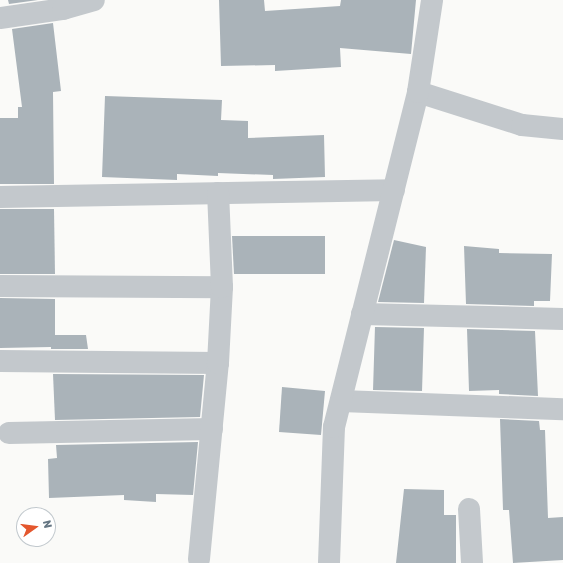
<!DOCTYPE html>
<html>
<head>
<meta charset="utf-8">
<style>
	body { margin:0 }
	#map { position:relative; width:563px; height:563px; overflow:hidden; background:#fafaf8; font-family:Rubik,sans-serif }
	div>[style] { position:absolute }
	.building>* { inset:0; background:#aab3b9 }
	.minor>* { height:22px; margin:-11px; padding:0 11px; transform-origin:11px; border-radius:11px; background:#c3c8cc }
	span { translate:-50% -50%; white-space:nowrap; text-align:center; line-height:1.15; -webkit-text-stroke:4px #fff; paint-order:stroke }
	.north { position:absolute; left:16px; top:507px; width:40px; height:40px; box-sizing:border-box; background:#fff; border:1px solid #c1c8cd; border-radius:50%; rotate:76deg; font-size:11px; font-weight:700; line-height:16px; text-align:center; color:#657683 }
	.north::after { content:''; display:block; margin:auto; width:14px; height:18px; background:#e4572e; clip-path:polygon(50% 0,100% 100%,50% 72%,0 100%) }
</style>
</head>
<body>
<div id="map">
	<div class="building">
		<i style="clip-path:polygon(8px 0,38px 0,9px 4px)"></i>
		<i style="clip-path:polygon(219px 0,264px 0,265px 11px,340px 6px,341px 0,416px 0,411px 54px,340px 48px,341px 67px,275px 71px,275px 65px,221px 66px)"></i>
		<i style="clip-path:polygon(53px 23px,61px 91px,53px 92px,54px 184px,0 184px,0 118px,18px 118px,18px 107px,22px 107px,12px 29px)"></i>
		<i style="clip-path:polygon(105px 96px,222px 100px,221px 120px,248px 121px,248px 138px,324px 135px,325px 177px,273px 179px,273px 175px,218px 173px,218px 176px,177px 174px,177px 180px,102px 177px)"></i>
		<i style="clip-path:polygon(0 209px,54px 209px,55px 274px,0 274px)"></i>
		<i style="clip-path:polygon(232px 236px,325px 236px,325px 274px,234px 274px)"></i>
		<i style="clip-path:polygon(394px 240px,426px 247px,424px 303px,378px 302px)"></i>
		<i style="clip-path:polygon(464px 246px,499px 249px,499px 253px,552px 254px,550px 301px,534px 301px,534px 306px,466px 304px)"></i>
		<i style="clip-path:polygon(0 298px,55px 299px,55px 335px,86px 335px,88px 349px,51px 349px,51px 347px,0 348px)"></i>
		<i style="clip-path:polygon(375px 327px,424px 328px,422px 391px,373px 390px)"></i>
		<i style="clip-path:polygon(467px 329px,535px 331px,538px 396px,499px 394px,499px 390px,469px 391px)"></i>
		<i style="clip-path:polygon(53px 374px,204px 375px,200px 417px,55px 420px)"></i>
		<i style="clip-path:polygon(282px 387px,325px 391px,321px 435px,279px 432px)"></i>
		<i style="clip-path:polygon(500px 419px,539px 421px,540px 430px,545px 430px,548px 518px,563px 517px,563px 560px,513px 563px,509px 510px,503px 510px)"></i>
		<i style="clip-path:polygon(198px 442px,193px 495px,156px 494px,156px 502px,124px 500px,124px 495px,49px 498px,48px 459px,57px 458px,56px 445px)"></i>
		<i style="clip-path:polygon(404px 489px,444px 490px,444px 515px,456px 515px,456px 563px,396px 563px)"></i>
	</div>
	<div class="minor">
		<i style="left:0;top:18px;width:64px;rotate:-8.1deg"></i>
		<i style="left:63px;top:9px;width:32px;rotate:-16deg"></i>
		<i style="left:418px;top:92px;width:109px;rotate:17.6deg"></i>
		<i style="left:522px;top:125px;width:41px;rotate:5.6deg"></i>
		<i style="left:0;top:197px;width:394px;rotate:-1deg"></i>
		<i style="left:0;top:286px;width:222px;rotate:0.3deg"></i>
		<i style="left:362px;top:314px;width:201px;rotate:1.4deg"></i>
		<i style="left:0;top:361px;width:218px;rotate:0.5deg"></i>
		<i style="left:341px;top:401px;width:222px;rotate:2.1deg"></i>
		<i style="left:9px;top:433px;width:203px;rotate:-1.1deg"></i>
		<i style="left:469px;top:509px;width:54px;rotate:86.8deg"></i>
		<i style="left:199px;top:559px;width:197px;rotate:-84.5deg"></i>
		<i style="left:218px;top:363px;width:76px;rotate:-87deg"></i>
		<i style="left:222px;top:287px;width:94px;rotate:-92.4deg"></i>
		<i style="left:329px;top:563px;width:136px;rotate:-87.9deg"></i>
		<i style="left:334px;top:427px;width:345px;rotate:-75.9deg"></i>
		<i style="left:418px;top:92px;width:93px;rotate:-81.3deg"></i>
	</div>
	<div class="north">N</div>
</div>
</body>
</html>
